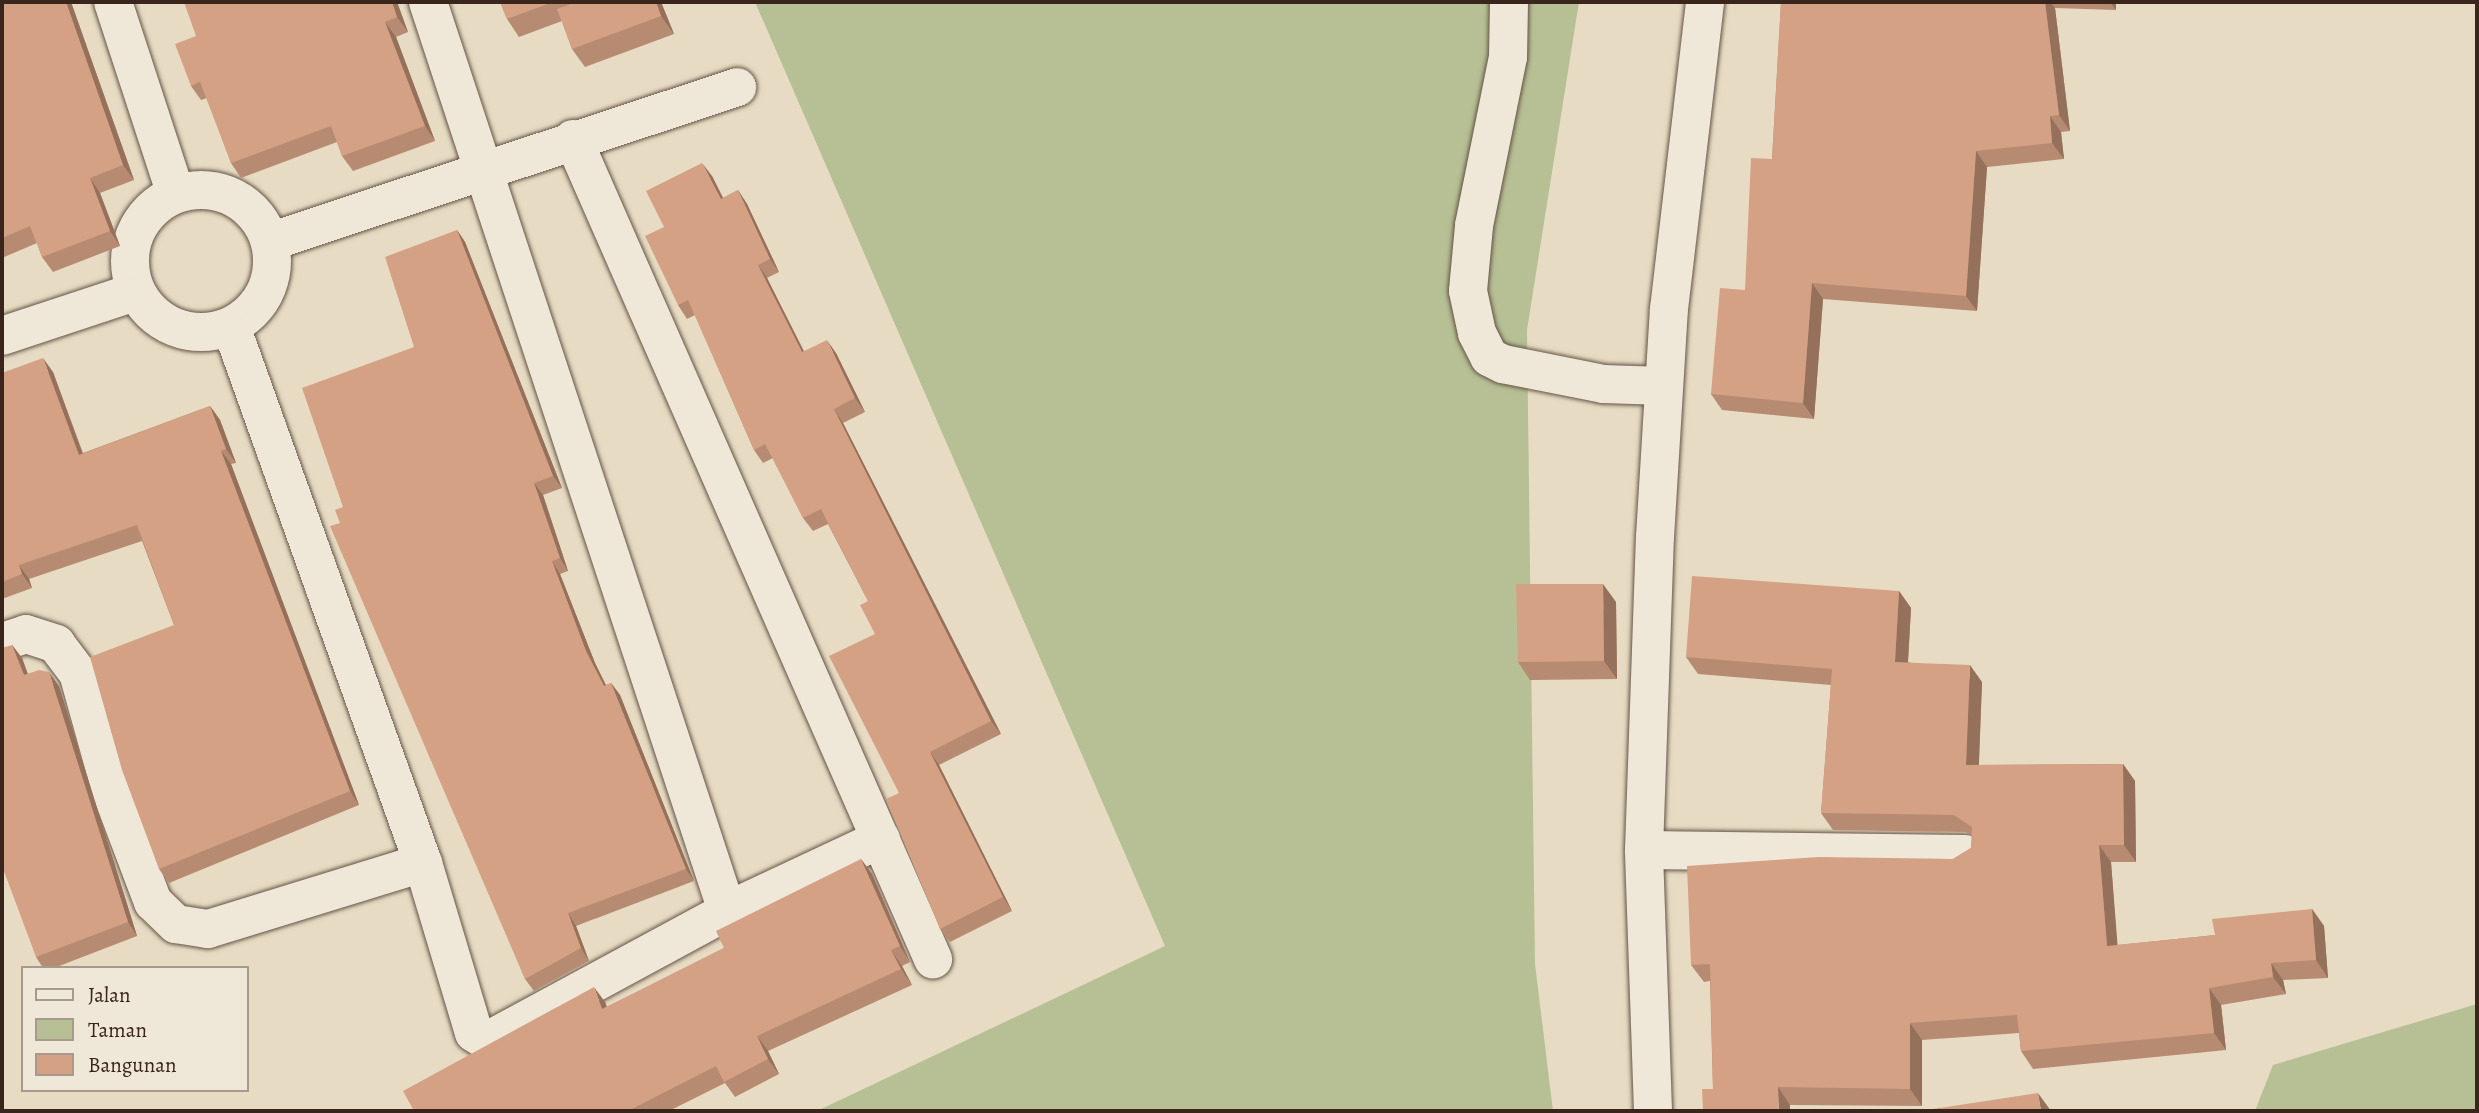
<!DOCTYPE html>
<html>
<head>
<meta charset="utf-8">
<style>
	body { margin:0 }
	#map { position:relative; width:2479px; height:1113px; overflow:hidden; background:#e7dcc3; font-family:Alegreya,serif }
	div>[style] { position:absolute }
	.green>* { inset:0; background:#b6c094 }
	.roads { filter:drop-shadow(0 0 2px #655346) drop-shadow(0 0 2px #655346) }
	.minor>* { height:38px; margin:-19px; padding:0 19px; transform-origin:19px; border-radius:19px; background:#efe8d8 }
	.minor>.ring { margin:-19px; padding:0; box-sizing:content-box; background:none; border:38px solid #efe8d8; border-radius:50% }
	.tertiary>* { height:38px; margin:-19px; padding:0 19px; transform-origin:19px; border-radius:19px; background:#efe8d8 }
	.wall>* { inset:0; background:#b78a72 }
	.shaded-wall>* { inset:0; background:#95715c }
	.building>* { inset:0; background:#d5a184 }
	span { translate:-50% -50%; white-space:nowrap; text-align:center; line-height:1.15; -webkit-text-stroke:7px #efe8d8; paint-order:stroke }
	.frame { position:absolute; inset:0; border:4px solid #3a251c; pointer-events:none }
	.legend { position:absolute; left:21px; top:966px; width:228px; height:126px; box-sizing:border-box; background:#efe8d8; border:2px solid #a79a8d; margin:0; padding:9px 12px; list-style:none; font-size:21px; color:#3a251c }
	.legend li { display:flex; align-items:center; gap:14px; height:35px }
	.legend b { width:35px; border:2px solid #a79a8d }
</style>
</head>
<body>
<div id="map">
	<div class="green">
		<i style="clip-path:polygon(755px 2px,1579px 2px,1527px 330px,1535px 964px,1553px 1111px,817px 1111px,1165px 946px)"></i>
		<i style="clip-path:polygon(2477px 1004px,2477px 1111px,2255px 1111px,2273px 1065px)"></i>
	</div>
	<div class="roads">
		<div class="minor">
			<i style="left:113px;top:2px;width:200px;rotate:71.9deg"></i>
			<i style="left:428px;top:2px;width:957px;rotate:71.79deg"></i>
			<i style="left:1509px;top:2px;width:55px;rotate:91deg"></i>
			<i style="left:1508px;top:57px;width:172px;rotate:101.4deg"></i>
			<i style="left:1474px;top:226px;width:65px;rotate:95.3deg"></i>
			<i style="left:1468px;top:291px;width:43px;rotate:77.9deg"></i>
			<i style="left:1477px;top:333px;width:27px;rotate:63deg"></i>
			<i style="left:1489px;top:357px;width:16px;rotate:27deg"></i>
			<i style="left:1503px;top:364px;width:102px;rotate:11.3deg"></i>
			<i style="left:1603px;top:384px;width:61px;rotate:1.9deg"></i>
			<i style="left:573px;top:139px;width:896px;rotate:66.3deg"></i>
			<i class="ring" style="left:130px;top:190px;width:104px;height:104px"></i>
			<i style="left:272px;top:241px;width:490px;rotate:-18.3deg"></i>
			<i style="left:232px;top:329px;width:567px;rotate:70.32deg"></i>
			<i style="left:423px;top:863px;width:177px;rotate:73.3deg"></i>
			<i style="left:474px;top:1033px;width:15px;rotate:32deg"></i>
			<i style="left:487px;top:1041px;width:273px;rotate:-28.4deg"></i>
			<i style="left:727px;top:911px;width:170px;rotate:-25.1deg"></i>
			<i style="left:2px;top:336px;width:140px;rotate:-18.3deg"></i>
			<i style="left:2px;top:642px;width:25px;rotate:-18deg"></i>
			<i style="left:26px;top:634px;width:32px;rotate:18deg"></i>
			<i style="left:56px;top:644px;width:36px;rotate:53deg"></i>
			<i style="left:78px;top:673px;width:123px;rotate:74.4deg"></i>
			<i style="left:111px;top:791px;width:119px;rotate:69.3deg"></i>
			<i style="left:153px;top:902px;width:32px;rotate:44deg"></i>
			<i style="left:176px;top:924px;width:32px;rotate:9deg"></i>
			<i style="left:208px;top:929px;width:225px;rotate:-17.1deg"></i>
			<i style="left:1644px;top:850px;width:321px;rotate:0.7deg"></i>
		</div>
		<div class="tertiary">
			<i style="left:1653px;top:1111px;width:261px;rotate:-92deg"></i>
			<i style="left:1644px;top:850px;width:313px;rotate:-88deg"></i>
			<i style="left:1655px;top:537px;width:228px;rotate:-86.5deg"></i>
			<i style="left:1669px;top:309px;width:309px;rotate:-83.3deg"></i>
		</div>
	</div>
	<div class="wall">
		<i style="clip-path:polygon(2px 2px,71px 2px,134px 180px,100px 193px,120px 246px,53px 272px,42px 257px,37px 243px,2px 258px)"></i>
		<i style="clip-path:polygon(397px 2px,408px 32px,396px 37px,435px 141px,353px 171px,342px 156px,337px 142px,241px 178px,231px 163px,207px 98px,201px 100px,191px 86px,196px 36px)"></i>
		<i style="clip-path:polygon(500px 2px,661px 2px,674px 34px,585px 67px,572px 49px,562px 21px,519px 37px,507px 19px)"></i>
		<i style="clip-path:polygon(1781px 2px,2116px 2px,2116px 10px,2055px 8px,2070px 131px,2061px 132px,2064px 159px,1987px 167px,1977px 311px,1823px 299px,1814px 419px,1722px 410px,1711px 394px,1745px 290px,1772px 159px)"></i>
		<i style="clip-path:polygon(712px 176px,723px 198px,738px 190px,747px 204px,779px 272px,767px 278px,804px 351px,836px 353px,865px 412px,843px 423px,1001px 734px,939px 765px,1012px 911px,950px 942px,940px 929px,899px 793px,875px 634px,868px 601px,828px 524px,813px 531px,803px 518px,773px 458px,763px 463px,754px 450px,695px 315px,687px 319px,678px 305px,664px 227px)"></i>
		<i style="clip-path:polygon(457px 230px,465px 242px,562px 488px,543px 495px,568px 571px,560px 574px,595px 663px,606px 685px,611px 683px,620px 695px,694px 881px,576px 926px,589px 961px,534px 991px,525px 979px,340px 523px,343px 507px,414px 347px)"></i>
		<i style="clip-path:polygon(53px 372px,83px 453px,210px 406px,220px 420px,236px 463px,231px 464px,359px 805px,169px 883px,159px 869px,174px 625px,142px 541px,29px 579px,32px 588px,2px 599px,2px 373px)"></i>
		<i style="clip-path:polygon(1899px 591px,1911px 608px,1908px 662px,1982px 682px,1979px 765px,2123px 764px,2135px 781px,2136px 862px,2111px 862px,2117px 945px,2215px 935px,2312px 909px,2324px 926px,2328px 978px,2283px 980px,2286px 994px,2221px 1005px,2226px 1050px,2033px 1069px,2021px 1051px,2019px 1033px,1922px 1040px,1922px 1106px,1790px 1105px,1713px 1089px,1710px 981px,1704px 982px,1691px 965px,1953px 859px,1971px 848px,1972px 836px,1966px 832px,1833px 830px,1821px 813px,1831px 685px,1698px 674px,1686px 657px)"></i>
		<i style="clip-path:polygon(1616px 602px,1617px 679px,1530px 680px,1518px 662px)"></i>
		<i style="clip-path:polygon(12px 645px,22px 658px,28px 674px,59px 686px,137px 936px,54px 968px,43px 968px,36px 957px)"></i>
		<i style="clip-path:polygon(861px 859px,872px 874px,910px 962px,902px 966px,912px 985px,768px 1051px,779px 1074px,735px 1097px,725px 1083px,669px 1111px,414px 1111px,605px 1002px,607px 1007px,724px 948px)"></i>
	</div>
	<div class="shaded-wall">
		<i style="clip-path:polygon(66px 2px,71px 2px,134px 180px,123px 165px)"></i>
		<i style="clip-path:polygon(392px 2px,397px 2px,408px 32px,397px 17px)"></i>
		<i style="clip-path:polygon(656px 2px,661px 2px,674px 34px,661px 16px)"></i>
		<i style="clip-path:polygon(2045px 2px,2050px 2px,2055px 8px,2070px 131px,2059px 115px)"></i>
		<i style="clip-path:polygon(2110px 2px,2116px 2px,2116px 10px)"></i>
		<i style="clip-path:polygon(385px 22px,396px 37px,435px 141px,425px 126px)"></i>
		<i style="clip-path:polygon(2050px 116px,2061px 132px,2064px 159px,2052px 143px)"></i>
		<i style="clip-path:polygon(1976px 151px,1987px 167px,1977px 311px,1966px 296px)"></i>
		<i style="clip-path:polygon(702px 163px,712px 176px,730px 212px,721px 199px)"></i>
		<i style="clip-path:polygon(90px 178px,100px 193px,120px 246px,110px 231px)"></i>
		<i style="clip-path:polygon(738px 190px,747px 204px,779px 272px,770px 259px)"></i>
		<i style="clip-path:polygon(457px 230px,465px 242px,562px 488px,553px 476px)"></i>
		<i style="clip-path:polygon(758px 265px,767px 278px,811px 366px,802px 352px)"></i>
		<i style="clip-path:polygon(1812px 283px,1823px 299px,1814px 419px,1803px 403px)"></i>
		<i style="clip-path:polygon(827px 340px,836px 353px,865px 412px,855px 398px)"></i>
		<i style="clip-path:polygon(43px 358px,53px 372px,88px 469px,79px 455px)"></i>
		<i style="clip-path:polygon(210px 406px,220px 420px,236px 463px,226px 449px)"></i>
		<i style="clip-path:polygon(834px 409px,843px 423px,1001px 734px,991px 721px)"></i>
		<i style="clip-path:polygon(221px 451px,231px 464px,359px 805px,350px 791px)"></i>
		<i style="clip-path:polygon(534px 483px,543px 495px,568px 571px,560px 558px)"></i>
		<i style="clip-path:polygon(552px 561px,560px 574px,595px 663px,612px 698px,604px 686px,586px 651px)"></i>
		<i style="clip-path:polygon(19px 565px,29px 579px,32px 588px,22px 574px)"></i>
		<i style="clip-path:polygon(1603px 584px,1616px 602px,1617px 679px,1604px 661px)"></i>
		<i style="clip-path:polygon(1899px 591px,1911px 608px,1907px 679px,1895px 662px)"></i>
		<i style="clip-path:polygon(12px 645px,22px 658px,33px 689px,24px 675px)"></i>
		<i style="clip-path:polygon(1970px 665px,1982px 682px,1978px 782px,1966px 765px)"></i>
		<i style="clip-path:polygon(49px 672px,59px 686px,137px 936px,128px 922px)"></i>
		<i style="clip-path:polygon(611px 683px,620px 695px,694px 881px,686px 869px)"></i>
		<i style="clip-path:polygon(930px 752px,939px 765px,1012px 911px,1003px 897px)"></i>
		<i style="clip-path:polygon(2123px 764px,2135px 781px,2136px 862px,2124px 845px)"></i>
		<i style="clip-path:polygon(2099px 845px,2111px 862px,2119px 963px,2107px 946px)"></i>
		<i style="clip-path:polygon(861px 859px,872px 874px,910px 962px,900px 946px)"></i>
		<i style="clip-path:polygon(2312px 909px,2324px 926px,2328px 978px,2316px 960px)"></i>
		<i style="clip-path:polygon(568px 913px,576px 926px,589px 961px,581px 948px)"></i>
		<i style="clip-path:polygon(891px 950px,902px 966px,912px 985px,901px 969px)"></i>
		<i style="clip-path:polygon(2271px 963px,2283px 980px,2286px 994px,2273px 977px)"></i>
		<i style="clip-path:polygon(594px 987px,605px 1002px,613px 1025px,602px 1009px)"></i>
		<i style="clip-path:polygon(2209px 988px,2221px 1005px,2226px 1050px,2214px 1033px)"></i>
		<i style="clip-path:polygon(1910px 1023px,1922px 1040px,1922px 1106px,1910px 1089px)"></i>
		<i style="clip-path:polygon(757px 1036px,768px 1051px,779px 1074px,768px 1059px)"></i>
		<i style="clip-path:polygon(1778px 1087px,1790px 1105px,1790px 1111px,1779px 1111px)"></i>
		<i style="clip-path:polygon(2038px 1093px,2051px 1111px,2041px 1111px)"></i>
	</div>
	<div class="building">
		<i style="clip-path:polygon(2px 2px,66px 2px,123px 165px,90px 178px,110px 231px,42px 257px,30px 226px,2px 238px)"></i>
		<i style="clip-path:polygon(184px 2px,392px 2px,397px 17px,385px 22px,425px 126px,342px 156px,331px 126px,231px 163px,200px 82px,191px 86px,175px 44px,196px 36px)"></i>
		<i style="clip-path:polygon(500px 2px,553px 2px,507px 19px)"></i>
		<i style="clip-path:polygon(576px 2px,656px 2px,661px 16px,572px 49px,557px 9px)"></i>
		<i style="clip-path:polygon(1781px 2px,2045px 2px,2059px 115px,2050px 116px,2052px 143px,1976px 151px,1966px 296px,1812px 283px,1803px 403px,1711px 394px,1720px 288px,1745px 290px,1751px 158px,1772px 159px)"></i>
		<i style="clip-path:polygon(702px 163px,721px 199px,738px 190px,770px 259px,758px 265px,802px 352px,827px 340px,855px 398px,834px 409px,991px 721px,930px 752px,1003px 897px,940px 929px,886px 799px,899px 793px,829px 656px,875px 634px,860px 605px,868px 601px,821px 509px,803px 518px,765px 444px,754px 450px,688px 300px,678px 305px,645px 236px,664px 227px,646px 191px)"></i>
		<i style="clip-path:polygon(457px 230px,553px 476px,534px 483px,560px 558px,552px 561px,586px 651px,604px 686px,611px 683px,686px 869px,568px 913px,581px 948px,525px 979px,330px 526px,340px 523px,335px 510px,343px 507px,302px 388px,414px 347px,385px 257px)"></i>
		<i style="clip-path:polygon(43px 358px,79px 455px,210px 406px,226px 449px,221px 451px,350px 791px,159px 869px,122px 770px,90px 657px,174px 625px,137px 525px,19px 565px,22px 574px,2px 582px,2px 373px)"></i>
		<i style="clip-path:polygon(1692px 576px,1899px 591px,1895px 662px,1970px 665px,1966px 765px,2123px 764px,2124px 845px,2099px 845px,2107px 946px,2215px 935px,2212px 919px,2312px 909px,2316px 960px,2271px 963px,2273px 977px,2209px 988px,2214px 1033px,2021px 1051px,2017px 1015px,1910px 1023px,1910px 1089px,1778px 1087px,1779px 1111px,1703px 1111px,1702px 1089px,1713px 1089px,1710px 964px,1691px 965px,1687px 866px,1818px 857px,1953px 859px,1971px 848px,1972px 827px,1954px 815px,1821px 813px,1832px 669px,1686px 657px)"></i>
		<i style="clip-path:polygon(1516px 584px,1603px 584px,1604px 661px,1518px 662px)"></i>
		<i style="clip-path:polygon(12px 645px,24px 675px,39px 670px,49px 672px,128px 922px,36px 957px,2px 866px,2px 648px)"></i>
		<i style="clip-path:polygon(861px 859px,900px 946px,891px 950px,901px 969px,757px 1036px,768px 1059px,724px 1082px,716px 1066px,628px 1111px,414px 1111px,403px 1091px,594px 987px,602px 1009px,724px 948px,716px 931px)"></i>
		<i style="clip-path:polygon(2038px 1093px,2041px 1111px,1927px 1111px,1926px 1110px)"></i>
	</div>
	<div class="frame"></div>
	<ul class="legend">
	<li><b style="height:9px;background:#efe8d8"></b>Jalan</li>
	<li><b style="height:19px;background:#b6c094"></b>Taman</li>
	<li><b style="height:19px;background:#d5a184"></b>Bangunan</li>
	</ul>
</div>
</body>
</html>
